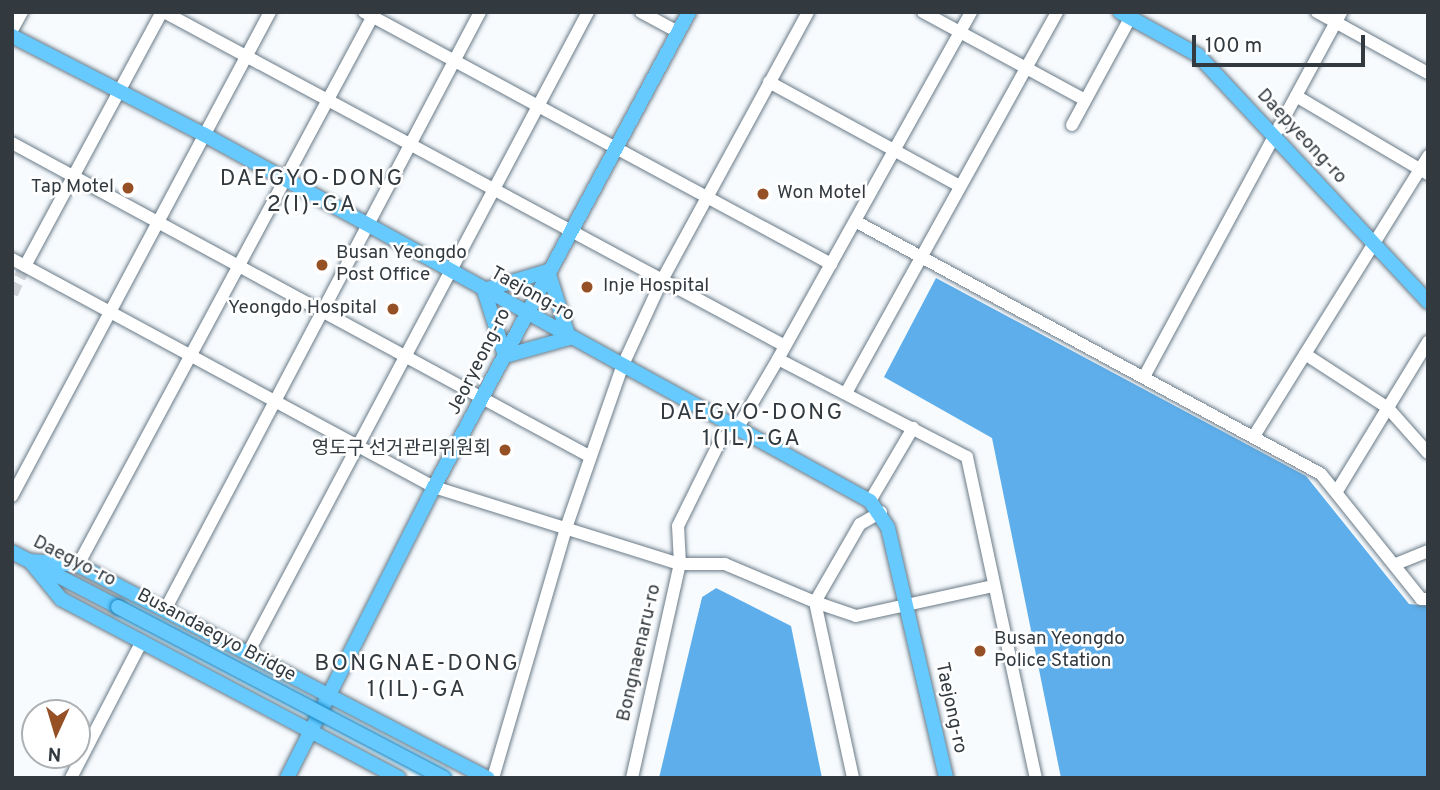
<!DOCTYPE html>
<html>
<head>
<meta charset="utf-8">
<style>
	body { margin:0 }
	#map { position:relative; width:1440px; height:790px; overflow:hidden; background:#f7fbfe; font-family:Overpass,"Noto Sans KR",sans-serif }
	div>[style] { position:absolute }
	.water>* { inset:0; background:#5daeea }
	.pier>* { inset:0; background:#f7fbfe }
	.minor-tunnel>* { height:12px; margin-top:-6px; transform-origin:0; background:repeating-linear-gradient(90deg,#d0d4d8 0 12px,transparent 0 18px) }
	.roads { filter:drop-shadow(0 0 2px #6a7b88) drop-shadow(0 0 2px #6a7b88) }
	.minor>* { height:12px; margin:-6px; padding:0 6px; transform-origin:6px; border-radius:6px; background:#fff }
	.major>* { height:14px; margin:-7px; padding:0 7px; transform-origin:7px; border-radius:7px; background:#66caff }
	.bridges { filter:drop-shadow(0 0 2px #1281bc) drop-shadow(0 0 2px #1281bc) }
	.major-bridge>* { height:14px; margin:-7px; padding:0 7px; transform-origin:7px; border-radius:7px; background:#66caff }
	.dots>* { width:19px; height:19px; translate:-50% -50%; box-sizing:border-box; border:4px solid #fff; border-radius:50% }
	span { translate:-50% -50%; white-space:nowrap; text-align:center; line-height:1.15; -webkit-text-stroke:5px #fff; paint-order:stroke }
	.street-label { font-size:19px; color:#323a40 }
	.poi-label { font-size:19px; color:#323a40 }
	.right { translate:-100% -50%; text-align:right }
	.left { translate:0 -50%; text-align:left }
	.quarter-label { font-size:23px; color:#323a40; letter-spacing:2px }
	.frame { position:absolute; inset:0; border:14px solid #323a40; pointer-events:none }
	.north { position:absolute; left:21px; top:699px; width:70px; height:70px; box-sizing:border-box; background:#fff; border:2px solid #adb0b3; border-radius:50%; rotate:184deg; font-size:19px; font-weight:700; line-height:28px; text-align:center; color:#323a40 }
	.north::after { content:''; display:block; margin:auto; width:24px; height:32px; background:#955026; clip-path:polygon(50% 0,100% 100%,50% 72%,0 100%) }
	.scale { position:absolute; left:1192px; top:35px; width:173px; height:32px; box-sizing:border-box; border:4px solid #323a40; border-top:0; padding-left:9px; font-size:21px; line-height:24px; white-space:nowrap; color:#323a40; -webkit-text-stroke:5px #fff; paint-order:stroke }
</style>
</head>
<body>
<div id="map">
	<div class="water">
		<i style="clip-path:polygon(936px 278px,1306px 476px,1409px 604px,1428px 606px,1428px 778px,1061px 778px,992px 438px,884px 377px)"></i>
		<i style="clip-path:polygon(716px 588px,791px 626px,822px 778px,659px 778px,702px 597px)"></i>
	</div>
	<div class="pier">
		<i style="clip-path:polygon(711px 587px,716px 588px,702px 597px,656px 778px,699px 596px)"></i>
	</div>
	<div class="minor-tunnel">
		<i style="left:12px;top:294px;width:31px;rotate:-65deg"></i>
	</div>
	<div class="roads">
		<div class="minor">
			<i style="left:164px;top:12px;width:705px;rotate:28.27deg"></i>
			<i style="left:364px;top:12px;width:531px;rotate:28.35deg"></i>
			<i style="left:641px;top:12px;width:42px;rotate:28.4deg"></i>
			<i style="left:923px;top:12px;width:184px;rotate:28.5deg"></i>
			<i style="left:1317px;top:12px;width:127px;rotate:28.8deg"></i>
			<i style="left:12px;top:30px;width:21px;rotate:-61deg"></i>
			<i style="left:769px;top:82px;width:217px;rotate:28.6deg"></i>
			<i style="left:1296px;top:96px;width:153px;rotate:30.6deg"></i>
			<i style="left:1072px;top:125px;width:122px;rotate:-61.5deg"></i>
			<i style="left:12px;top:143px;width:656px;rotate:28.48deg"></i>
			<i style="left:855px;top:221px;width:530px;rotate:28.5deg"></i>
			<i style="left:1321px;top:474px;width:160px;rotate:51.3deg"></i>
			<i style="left:1421px;top:599px;width:7px"></i>
			<i style="left:12px;top:259px;width:480px;rotate:28.4deg"></i>
			<i style="left:434px;top:487px;width:258px;rotate:17.4deg"></i>
			<i style="left:680px;top:564px;width:38px;rotate:-93deg"></i>
			<i style="left:678px;top:526px;width:97px;rotate:-63.7deg"></i>
			<i style="left:721px;top:439px;width:19px;rotate:-32deg"></i>
			<i style="left:737px;top:429px;width:81px;rotate:-59.6deg"></i>
			<i style="left:778px;top:359px;width:397px;rotate:-60.9deg"></i>
			<i style="left:25px;top:266px;width:289px;rotate:-61.7deg"></i>
			<i style="left:1305px;top:354px;width:99px;rotate:33deg"></i>
			<i style="left:1388px;top:408px;width:60px;rotate:48.4deg"></i>
			<i style="left:778px;top:359px;width:213px;rotate:27.4deg"></i>
			<i style="left:967px;top:457px;width:328px;rotate:77.9deg"></i>
			<i style="left:1144px;top:377px;width:415px;rotate:-61.6deg"></i>
			<i style="left:846px;top:393px;width:436px;rotate:-61deg"></i>
			<i style="left:1254px;top:436px;width:330px;rotate:-58.1deg"></i>
			<i style="left:1337px;top:491px;width:175px;rotate:-58.6deg"></i>
			<i style="left:12px;top:496px;width:548px;rotate:-61.94deg"></i>
			<i style="left:870px;top:501px;width:85px;rotate:-59.5deg"></i>
			<i style="left:881px;top:512px;width:24px;rotate:150deg"></i>
			<i style="left:860px;top:524px;width:90px;rotate:120deg"></i>
			<i style="left:815px;top:602px;width:43px;rotate:18.9deg"></i>
			<i style="left:856px;top:616px;width:141px;rotate:-12.3deg"></i>
			<i style="left:1396px;top:564px;width:35px;rotate:-22deg"></i>
			<i style="left:78px;top:565px;width:628px;rotate:-61.76deg"></i>
			<i style="left:165px;top:610px;width:676px;rotate:-62.22deg"></i>
			<i style="left:248px;top:653px;width:726px;rotate:-62.06deg"></i>
			<i style="left:71px;top:778px;width:154px;rotate:-62.6deg"></i>
			<i style="left:493px;top:778px;width:260px;rotate:-73.7deg"></i>
			<i style="left:566px;top:528px;width:170px;rotate:-70.8deg"></i>
			<i style="left:622px;top:367px;width:96px;rotate:-65.3deg"></i>
			<i style="left:662px;top:280px;width:305px;rotate:-61.4deg"></i>
			<i style="left:632px;top:778px;width:219px;rotate:-77.4deg"></i>
			<i style="left:680px;top:564px;width:45px"></i>
			<i style="left:725px;top:564px;width:98px;rotate:22.9deg"></i>
			<i style="left:815px;top:602px;width:180px;rotate:77.8deg"></i>
		</div>
		<div class="major">
			<i style="left:1120px;top:12px;width:89px;rotate:28.9deg"></i>
			<i style="left:1198px;top:55px;width:338px;rotate:47deg"></i>
			<i style="left:12px;top:36px;width:215px;rotate:27.2deg"></i>
			<i style="left:203px;top:134px;width:761px;rotate:28.82deg"></i>
			<i style="left:870px;top:501px;width:32px;rotate:56deg"></i>
			<i style="left:888px;top:528px;width:257px;rotate:76.9deg"></i>
			<i style="left:548px;top:271px;width:70px;rotate:72.6deg"></i>
			<i style="left:484px;top:290px;width:69px;rotate:72.3deg"></i>
			<i style="left:484px;top:290px;width:67px;rotate:-16.5deg"></i>
			<i style="left:505px;top:356px;width:66px;rotate:-15.7deg"></i>
			<i style="left:12px;top:552px;width:119px;rotate:27.4deg"></i>
			<i style="left:30px;top:561px;width:48px;rotate:4.8deg"></i>
			<i style="left:78px;top:565px;width:462px;rotate:27.5deg"></i>
			<i style="left:30px;top:561px;width:49px;rotate:50.8deg"></i>
			<i style="left:61px;top:599px;width:382px;rotate:27.9deg"></i>
			<i style="left:287px;top:778px;width:326px;rotate:-63.2deg"></i>
			<i style="left:434px;top:487px;width:539px;rotate:-61.77deg"></i>
		</div>
	</div>
	<div class="bridges">
		<div class="major-bridge">
			<i style="left:118px;top:607px;width:368px;rotate:27.7deg"></i>
		</div>
	</div>
	<div class="dots">
		<i style="left:128px;top:188px;background:#955026"></i>
		<i style="left:763px;top:194px;background:#955026"></i>
		<i style="left:322px;top:265px;background:#955026"></i>
		<i style="left:587px;top:287px;background:#955026"></i>
		<i style="left:393px;top:309px;background:#955026"></i>
		<i style="left:505px;top:450px;background:#955026"></i>
		<i style="left:980px;top:651px;background:#955026"></i>
	</div>
	<div class="street-label">
		<span style="left:1301px;top:137px;rotate:47deg">Daepyeong-ro</span>
		<span style="left:532px;top:295px;rotate:29deg">Taejong-ro</span>
		<span style="left:480px;top:362px;rotate:-63deg">Jeoryeong-ro</span>
		<span style="left:74px;top:562px;rotate:27deg">Daegyo-ro</span>
		<span style="left:216px;top:636px;rotate:28deg">Busandaegyo Bridge</span>
		<span style="left:640px;top:653px;rotate:-77deg">Bongnaenaru-ro</span>
		<span style="left:950px;top:708px;rotate:78deg">Taejong-ro</span>
	</div>
	<div class="poi-label">
		<span class="right" style="left:114px;top:188px">Tap Motel</span>
		<span class="left" style="left:777px;top:194px">Won Motel</span>
		<span class="left" style="left:336px;top:265px">Busan Yeongdo<br>Post Office</span>
		<span class="left" style="left:603px;top:287px">Inje Hospital</span>
		<span class="right" style="left:377px;top:309px">Yeongdo Hospital</span>
		<span class="right" style="left:491px;top:450px">영도구 선거관리위원회</span>
		<span class="left" style="left:994px;top:651px">Busan Yeongdo<br>Police Station</span>
	</div>
	<div class="quarter-label">
		<span style="left:312px;top:193px">DAEGYO-DONG<br>2(I)-GA</span>
		<span style="left:752px;top:427px">DAEGYO-DONG<br>1(IL)-GA</span>
		<span style="left:417px;top:678px">BONGNAE-DONG<br>1(IL)-GA</span>
	</div>
	<div class="frame"></div>
	<div class="north">N</div>
	<div class="scale">100 m</div>
</div>
</body>
</html>
